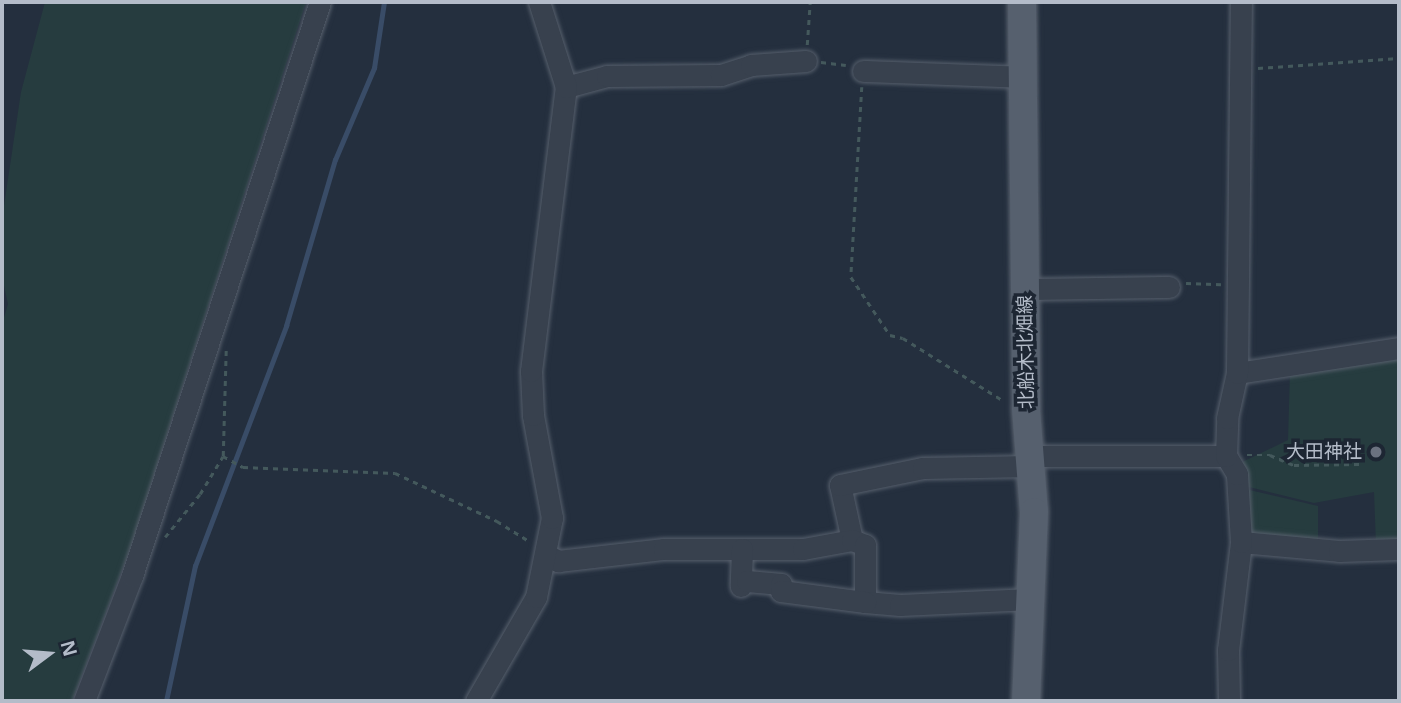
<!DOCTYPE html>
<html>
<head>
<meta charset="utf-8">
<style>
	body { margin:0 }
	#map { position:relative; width:1401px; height:703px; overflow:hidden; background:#242f3e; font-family:"Open Sans","Noto Sans JP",sans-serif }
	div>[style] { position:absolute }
	.green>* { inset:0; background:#263c3f }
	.stream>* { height:4.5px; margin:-2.25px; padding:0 2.25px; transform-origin:2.25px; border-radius:2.25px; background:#394c67 }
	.path>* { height:2.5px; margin-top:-1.25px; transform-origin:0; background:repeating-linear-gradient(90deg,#44595c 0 5px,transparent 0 10px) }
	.roads { filter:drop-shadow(0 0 2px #565f6c) drop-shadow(0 0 2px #565f6c) }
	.minor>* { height:21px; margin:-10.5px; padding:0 10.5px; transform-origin:10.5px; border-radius:10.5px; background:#38414e }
	.major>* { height:28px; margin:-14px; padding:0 14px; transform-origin:14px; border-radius:14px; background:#56606e }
	.dots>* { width:19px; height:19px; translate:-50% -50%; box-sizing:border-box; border:4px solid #1d2633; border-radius:50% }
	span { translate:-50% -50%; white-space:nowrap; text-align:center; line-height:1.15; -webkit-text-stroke:7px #1d2633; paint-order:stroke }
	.street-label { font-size:19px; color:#b4bcc9 }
	.poi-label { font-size:19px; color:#b4bcc9 }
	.right { translate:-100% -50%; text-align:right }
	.frame { position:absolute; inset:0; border:4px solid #b4bcc9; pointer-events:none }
	.north { position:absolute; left:14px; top:619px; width:70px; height:70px; -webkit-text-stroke:5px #1d2633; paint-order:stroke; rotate:74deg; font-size:19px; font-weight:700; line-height:28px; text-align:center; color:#b4bcc9 }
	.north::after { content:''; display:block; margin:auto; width:24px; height:32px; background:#b4bcc9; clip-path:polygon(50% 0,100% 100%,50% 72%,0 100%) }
</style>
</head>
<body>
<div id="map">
	<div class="green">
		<i style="clip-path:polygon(45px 2px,306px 2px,130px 549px,72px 701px,2px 701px,2px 324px,8px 304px,2px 277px,2px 219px,21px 92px)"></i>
		<i style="clip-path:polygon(1399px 356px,1399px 543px,1376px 545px,1374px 492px,1314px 503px,1245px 486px,1238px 464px,1288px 440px,1290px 372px)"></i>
		<i style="clip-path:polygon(1245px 489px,1318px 506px,1318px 543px,1248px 538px)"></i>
	</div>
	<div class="stream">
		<i style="left:166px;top:701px;width:138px;rotate:-77.9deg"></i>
		<i style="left:195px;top:566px;width:257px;rotate:-69.2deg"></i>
		<i style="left:286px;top:326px;width:173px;rotate:-73.6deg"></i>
		<i style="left:335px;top:160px;width:100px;rotate:-67deg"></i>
		<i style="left:374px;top:68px;width:67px;rotate:-81.4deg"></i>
	</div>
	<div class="path">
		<i style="left:807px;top:45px;width:43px;rotate:-86deg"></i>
		<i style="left:821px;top:62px;width:25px;rotate:7deg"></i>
		<i style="left:1258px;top:68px;width:141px;rotate:-4.1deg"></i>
		<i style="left:862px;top:87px;width:190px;rotate:93.3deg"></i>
		<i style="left:851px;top:277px;width:70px;rotate:56.1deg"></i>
		<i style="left:890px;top:335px;width:13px;rotate:13deg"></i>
		<i style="left:903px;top:338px;width:119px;rotate:32deg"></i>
		<i style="left:1186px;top:283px;width:35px;rotate:2deg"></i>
		<i style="left:1247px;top:455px;width:23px"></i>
		<i style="left:1270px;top:455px;width:26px;rotate:23deg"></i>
		<i style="left:1294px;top:465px;width:65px;rotate:-0.9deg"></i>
		<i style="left:223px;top:456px;width:108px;rotate:-88.4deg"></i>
		<i style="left:165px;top:537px;width:55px;rotate:-50.9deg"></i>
		<i style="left:200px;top:494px;width:44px;rotate:-58.8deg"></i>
		<i style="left:223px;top:456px;width:23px;rotate:29deg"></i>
		<i style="left:243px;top:467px;width:152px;rotate:2.3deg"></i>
		<i style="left:395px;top:473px;width:113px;rotate:25.2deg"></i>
		<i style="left:497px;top:521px;width:39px;rotate:32deg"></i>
	</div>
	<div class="roads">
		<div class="minor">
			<i style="left:863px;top:71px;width:160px;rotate:2.1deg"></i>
			<i style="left:566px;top:87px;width:42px;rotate:-15deg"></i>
			<i style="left:607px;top:76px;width:114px;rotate:-0.5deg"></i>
			<i style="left:721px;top:75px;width:32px;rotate:-18deg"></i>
			<i style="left:751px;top:65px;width:55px;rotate:-4.2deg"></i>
			<i style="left:1025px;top:289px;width:144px;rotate:-0.8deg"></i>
			<i style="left:1237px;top:373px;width:164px;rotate:-8.8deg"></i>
			<i style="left:1030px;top:456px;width:196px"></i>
			<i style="left:852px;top:540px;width:56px;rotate:-102.3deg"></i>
			<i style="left:840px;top:485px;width:85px;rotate:-11.6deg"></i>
			<i style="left:923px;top:468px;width:108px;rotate:-1.1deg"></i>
			<i style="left:1241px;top:542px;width:98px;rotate:5.2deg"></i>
			<i style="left:1339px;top:551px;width:60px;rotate:-1.9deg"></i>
			<i style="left:742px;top:549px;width:61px"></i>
			<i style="left:803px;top:549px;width:50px;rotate:-10.4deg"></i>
			<i style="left:852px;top:540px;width:14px;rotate:21deg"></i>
			<i style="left:865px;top:545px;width:57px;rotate:90deg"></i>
			<i style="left:865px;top:602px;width:35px;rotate:5deg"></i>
			<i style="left:900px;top:605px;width:131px;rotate:-2.6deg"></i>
			<i style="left:547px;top:555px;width:13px;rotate:29deg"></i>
			<i style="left:558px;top:561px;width:107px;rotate:-6.5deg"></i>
			<i style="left:664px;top:549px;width:78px"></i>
			<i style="left:742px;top:549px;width:37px;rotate:92deg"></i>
			<i style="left:747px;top:581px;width:34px;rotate:5deg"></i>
			<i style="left:781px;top:584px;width:7px;rotate:90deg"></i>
			<i style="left:781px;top:591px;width:85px;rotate:7.5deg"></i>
			<i style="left:84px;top:701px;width:134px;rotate:-69deg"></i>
			<i style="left:132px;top:576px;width:604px;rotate:-71.87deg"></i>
			<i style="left:476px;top:701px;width:120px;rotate:-60deg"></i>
			<i style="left:536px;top:597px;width:81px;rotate:-78.6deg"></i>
			<i style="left:552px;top:518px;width:105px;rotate:-100.5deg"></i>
			<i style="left:533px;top:415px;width:44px;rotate:-92.6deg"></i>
			<i style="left:531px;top:371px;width:286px;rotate:-83deg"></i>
			<i style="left:566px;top:87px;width:89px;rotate:-107.6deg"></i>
			<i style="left:1229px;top:701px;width:51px;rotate:-91.1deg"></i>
			<i style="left:1228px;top:650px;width:109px;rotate:-83.1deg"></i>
			<i style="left:1241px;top:542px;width:68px;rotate:-93.4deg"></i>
			<i style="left:1237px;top:474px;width:21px;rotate:-121deg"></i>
			<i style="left:1226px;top:456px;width:38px;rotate:-88deg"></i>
			<i style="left:1227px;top:418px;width:46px;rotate:-77.5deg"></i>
			<i style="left:1237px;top:373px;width:371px;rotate:-89.4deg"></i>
		</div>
		<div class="major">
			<i style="left:1022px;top:2px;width:407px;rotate:89.4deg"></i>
			<i style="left:1026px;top:409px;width:103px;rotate:85.6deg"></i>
			<i style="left:1034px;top:512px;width:189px;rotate:92.4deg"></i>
		</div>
	</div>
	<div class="dots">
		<i style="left:1376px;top:452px;background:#6b7280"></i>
	</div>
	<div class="street-label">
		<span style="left:1026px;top:352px;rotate:-91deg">北船木北畑線</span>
	</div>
	<div class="poi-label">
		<span class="right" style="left:1362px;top:452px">大田神社</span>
	</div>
	<div class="frame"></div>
	<div class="north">N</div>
</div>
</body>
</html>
